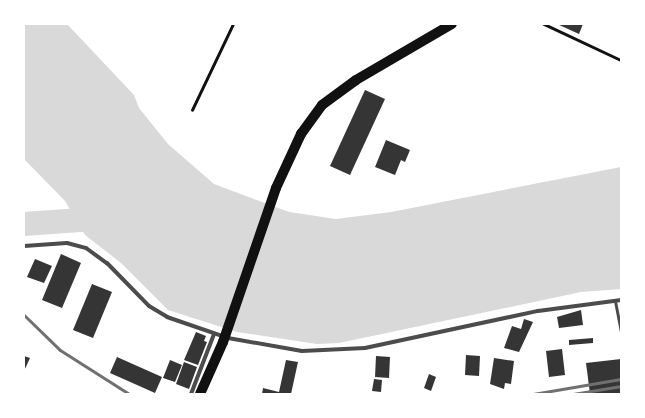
<!DOCTYPE html>
<html>
<head>
<meta charset="utf-8">
<style>
	body { margin:0 }
	#map { position:relative; width:645px; height:418px; overflow:hidden; background:#fff; font-family:"Sofia Sans Condensed",sans-serif }
	div>[style] { position:absolute }
	.water>* { inset:0; background:#d9d9d9 }
	.river>* { height:24px; margin:-12px; padding:0 12px; transform-origin:12px; border-radius:12px; background:#d9d9d9 }
	.building>* { inset:0; background:#353535 }
	.path>* { height:2.5px; margin:-1.25px; padding:0 1.25px; transform-origin:1.25px; border-radius:1.25px; background:#111 }
	.service>* { height:3px; margin:-1.5px; padding:0 1.5px; transform-origin:1.5px; border-radius:1.5px; background:#4c4c4c }
	.minor>* { height:4px; margin:-2px; padding:0 2px; transform-origin:2px; border-radius:2px; background:#4c4c4c }
	.primary>* { height:10px; margin:-5px; padding:0 5px; transform-origin:5px; border-radius:5px; background:#111 }
	.rail>* { height:3px; margin:-1.5px; padding:0 1.5px; transform-origin:1.5px; border-radius:1.5px; background:#707070 }
	span { translate:-50% -50%; white-space:nowrap; text-align:center; line-height:1.15; -webkit-text-stroke:4px #fff; paint-order:stroke }
	.frame { position:absolute; inset:0; border:25px solid #fff; pointer-events:none }
</style>
</head>
<body>
<div id="map">
	<div class="water">
		<i style="clip-path:polygon(24px 24px,67px 24px,134px 95px,139px 108px,168px 144px,214px 184px,289px 212px,336px 219px,391px 212px,621px 167px,621px 289px,581px 292px,339px 343px,317px 344px,237px 332px,168px 310px,121px 263px,85px 235px,65px 201px,24px 159px)"></i>
	</div>
	<div class="river">
		<i style="left:24px;top:224px;width:85px;rotate:-4deg"></i>
	</div>
	<div class="building">
		<i style="clip-path:polygon(557px 24px,583px 24px,579px 34px)"></i>
		<i style="clip-path:polygon(365px 90px,385px 99px,350px 175px,330px 166px)"></i>
		<i style="clip-path:polygon(386px 140px,410px 150px,405px 162px,401px 160px,395px 175px,375px 167px)"></i>
		<i style="clip-path:polygon(61px 254px,81px 263px,62px 308px,42px 300px)"></i>
		<i style="clip-path:polygon(35px 259px,52px 266px,44px 283px,27px 277px)"></i>
		<i style="clip-path:polygon(92px 284px,112px 292px,93px 338px,73px 330px)"></i>
		<i style="clip-path:polygon(581px 310px,583px 325px,559px 328px,557px 317px)"></i>
		<i style="clip-path:polygon(524px 319px,533px 322px,519px 352px,504px 348px,512px 326px,521px 329px)"></i>
		<i style="clip-path:polygon(196px 332px,206px 336px,204px 341px,207px 342px,198px 365px,184px 360px)"></i>
		<i style="clip-path:polygon(593px 338px,593px 343px,569px 345px,569px 340px)"></i>
		<i style="clip-path:polygon(562px 349px,565px 375px,549px 377px,546px 351px)"></i>
		<i style="clip-path:polygon(466px 355px,480px 356px,479px 376px,465px 375px)"></i>
		<i style="clip-path:polygon(24px 356px,30px 358px,24px 371px)"></i>
		<i style="clip-path:polygon(376px 356px,390px 357px,389px 378px,375px 377px)"></i>
		<i style="clip-path:polygon(117px 357px,162px 377px,155px 393px,110px 373px)"></i>
		<i style="clip-path:polygon(494px 358px,514px 361px,511px 384px,505px 383px,504px 389px,490px 384px)"></i>
		<i style="clip-path:polygon(621px 359px,621px 394px,590px 394px,586px 363px)"></i>
		<i style="clip-path:polygon(170px 360px,182px 365px,175px 382px,163px 378px)"></i>
		<i style="clip-path:polygon(286px 360px,298px 362px,291px 394px,262px 394px,263px 388px,279px 392px)"></i>
		<i style="clip-path:polygon(184px 362px,197px 367px,189px 389px,176px 384px)"></i>
		<i style="clip-path:polygon(429px 374px,436px 377px,431px 391px,424px 388px)"></i>
		<i style="clip-path:polygon(374px 379px,382px 380px,381px 392px,372px 391px)"></i>
	</div>
	<div class="path">
		<i style="left:544px;top:24px;width:85px;rotate:25.1deg"></i>
		<i style="left:192px;top:110px;width:95px;rotate:-64.5deg"></i>
	</div>
	<div class="service">
		<i style="left:615px;top:301px;width:31px;rotate:79deg"></i>
	</div>
	<div class="minor">
		<i style="left:24px;top:246px;width:43px;rotate:-4deg"></i>
		<i style="left:67px;top:243px;width:20px;rotate:15deg"></i>
		<i style="left:86px;top:248px;width:26px;rotate:36deg"></i>
		<i style="left:107px;top:263px;width:60px;rotate:45.7deg"></i>
		<i style="left:149px;top:306px;width:21px;rotate:31deg"></i>
		<i style="left:167px;top:317px;width:65px;rotate:19deg"></i>
		<i style="left:228px;top:338px;width:75px;rotate:10deg"></i>
		<i style="left:302px;top:351px;width:63px;rotate:-2.7deg"></i>
		<i style="left:365px;top:348px;width:177px;rotate:-12.1deg"></i>
		<i style="left:538px;top:311px;width:84px;rotate:-7.5deg"></i>
		<i style="left:191px;top:394px;width:64px;rotate:-69deg"></i>
	</div>
	<div class="primary">
		<i style="left:200px;top:394px;width:57px;rotate:-66.1deg"></i>
		<i style="left:223px;top:342px;width:163px;rotate:-71deg"></i>
		<i style="left:276px;top:188px;width:60px;rotate:-65.2deg"></i>
		<i style="left:301px;top:134px;width:36px;rotate:-54deg"></i>
		<i style="left:322px;top:105px;width:42px;rotate:-36.3deg"></i>
		<i style="left:356px;top:80px;width:111px;rotate:-30.3deg"></i>
	</div>
	<div class="rail">
		<i style="left:24px;top:315px;width:50px;rotate:44.2deg"></i>
		<i style="left:60px;top:350px;width:82px;rotate:32.5deg"></i>
		<i style="left:533px;top:394px;width:89px;rotate:-9.7deg"></i>
		<i style="left:573px;top:394px;width:49px;rotate:-9.5deg"></i>
	</div>
	<div class="frame"></div>
</div>
</body>
</html>
